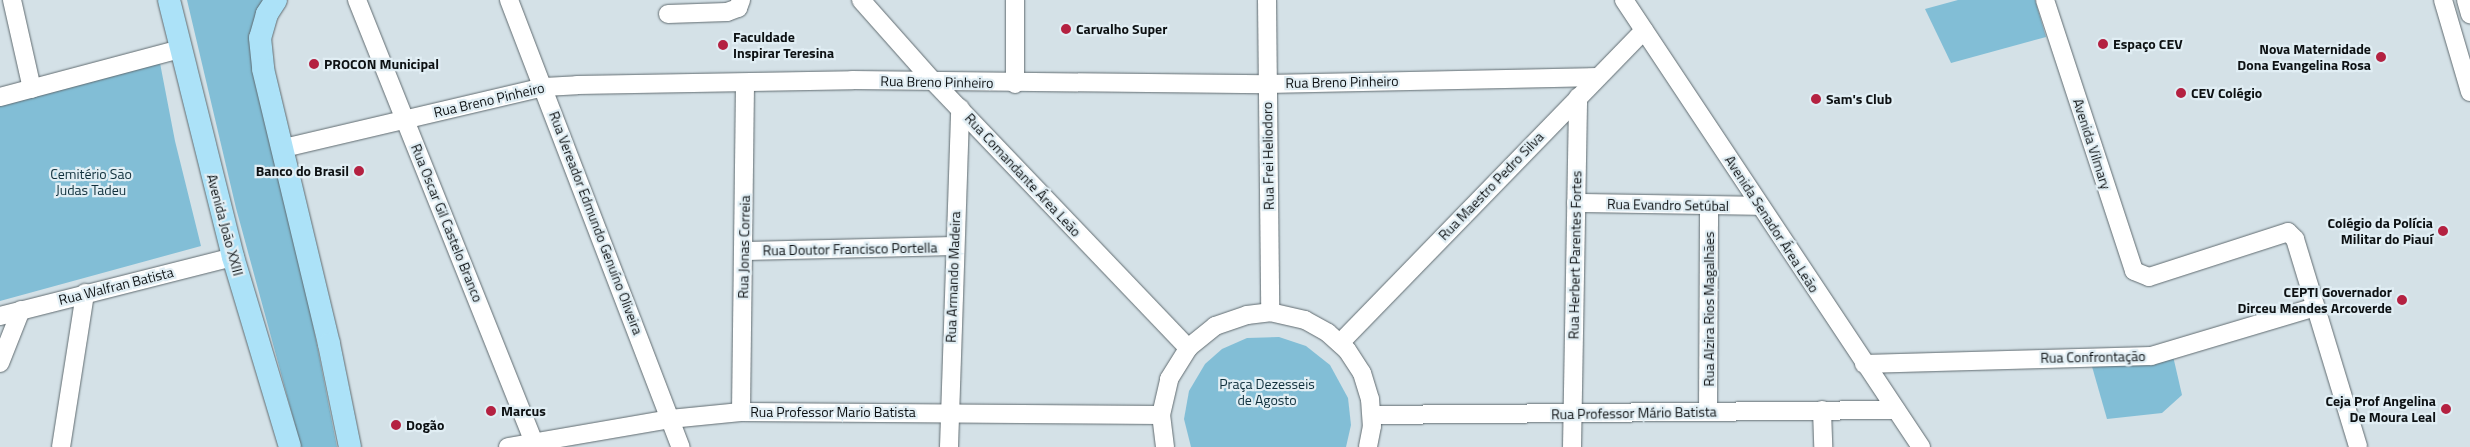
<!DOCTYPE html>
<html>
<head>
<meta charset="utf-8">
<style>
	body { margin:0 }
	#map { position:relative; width:2470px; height:447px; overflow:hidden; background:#d4e1e7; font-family:"Titillium Web",sans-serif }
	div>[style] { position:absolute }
	.green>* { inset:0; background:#82bed6 }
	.roads { filter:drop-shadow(0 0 1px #606b70) drop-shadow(0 0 1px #606b70) }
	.minor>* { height:18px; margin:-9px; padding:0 9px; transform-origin:9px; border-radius:9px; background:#fff }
	.major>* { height:22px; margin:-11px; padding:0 11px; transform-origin:11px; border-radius:11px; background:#ace2f8 }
	.dots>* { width:14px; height:14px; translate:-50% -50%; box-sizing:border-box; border:2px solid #e1eef4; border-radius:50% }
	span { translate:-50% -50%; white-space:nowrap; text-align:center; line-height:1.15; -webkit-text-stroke:4.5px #e1eef4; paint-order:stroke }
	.poi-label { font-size:14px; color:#0d1113; font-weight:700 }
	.left { translate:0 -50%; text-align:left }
	.right { translate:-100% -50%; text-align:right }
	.street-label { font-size:14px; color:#0d1113 }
	.park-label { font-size:14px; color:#10303c }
</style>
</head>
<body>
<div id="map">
	<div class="green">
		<i style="clip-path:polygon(187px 0,264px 0,312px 320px,337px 447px,301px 447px,236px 208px)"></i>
		<i style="clip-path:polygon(1958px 0,2035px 0,2046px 37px,1951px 63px,1925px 9px)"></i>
		<i style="clip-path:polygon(160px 63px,175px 141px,201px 246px,0 301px,0 106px)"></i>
		<i style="clip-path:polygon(1279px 337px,1306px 346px,1330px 365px,1348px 398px,1351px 425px,1346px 447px,1191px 447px,1184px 419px,1189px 391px,1205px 364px,1222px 349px,1247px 338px)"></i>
		<i style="clip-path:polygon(2173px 356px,2182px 395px,2162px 413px,2107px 419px,2091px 363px)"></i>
	</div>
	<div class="roads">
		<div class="minor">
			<i style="left:12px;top:0;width:91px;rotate:77.3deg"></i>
			<i style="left:357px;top:0;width:482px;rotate:68.2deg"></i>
			<i style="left:509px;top:0;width:479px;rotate:69deg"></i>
			<i style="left:861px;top:0;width:107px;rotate:48.4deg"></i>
			<i style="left:932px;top:80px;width:371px;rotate:46.3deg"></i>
			<i style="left:1015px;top:0;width:84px;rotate:90deg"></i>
			<i style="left:1267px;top:0;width:312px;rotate:89.4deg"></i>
			<i style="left:1624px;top:0;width:537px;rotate:56.4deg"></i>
			<i style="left:2045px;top:0;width:285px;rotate:71.8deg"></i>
			<i style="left:2134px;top:271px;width:16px;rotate:22deg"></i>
			<i style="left:2149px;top:277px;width:146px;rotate:-17.9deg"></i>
			<i style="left:2288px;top:232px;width:10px;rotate:45deg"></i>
			<i style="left:2295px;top:239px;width:217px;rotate:73.1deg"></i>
			<i style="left:2443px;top:0;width:96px;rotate:73.6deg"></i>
			<i style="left:2466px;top:0;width:15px;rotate:74deg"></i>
			<i style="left:668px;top:14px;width:59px;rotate:-1.9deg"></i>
			<i style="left:727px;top:12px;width:12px;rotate:-20deg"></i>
			<i style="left:738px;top:8px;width:9px;rotate:-69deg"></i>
			<i style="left:0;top:97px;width:186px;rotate:-14.9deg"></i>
			<i style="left:284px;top:148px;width:267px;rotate:-13.2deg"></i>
			<i style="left:544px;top:87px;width:33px;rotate:-3deg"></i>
			<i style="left:577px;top:85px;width:275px;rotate:-1deg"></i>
			<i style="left:852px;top:80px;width:415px;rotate:0.6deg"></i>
			<i style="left:1267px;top:84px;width:331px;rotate:-1.2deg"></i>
			<i style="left:1576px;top:203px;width:184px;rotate:0.9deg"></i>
			<i style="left:745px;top:251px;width:210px;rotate:-1.4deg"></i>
			<i style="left:0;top:316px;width:240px;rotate:-14.2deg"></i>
			<i style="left:1340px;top:343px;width:436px;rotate:-45.8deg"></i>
			<i style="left:0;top:363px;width:57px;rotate:-68.4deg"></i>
			<i style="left:1864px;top:364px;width:287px;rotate:-1.6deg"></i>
			<i style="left:2151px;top:356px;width:171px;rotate:-16.6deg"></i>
			<i style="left:1822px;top:410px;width:37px;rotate:88deg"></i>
			<i style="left:741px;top:412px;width:329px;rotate:-89.3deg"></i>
			<i style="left:1708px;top:412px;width:206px;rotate:-89.7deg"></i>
			<i style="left:1372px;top:415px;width:524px;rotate:-0.55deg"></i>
			<i style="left:61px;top:447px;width:156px;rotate:-81.1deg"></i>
			<i style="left:508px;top:447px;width:164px;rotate:-9.8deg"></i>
			<i style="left:670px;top:419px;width:71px;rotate:-5.6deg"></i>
			<i style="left:741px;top:412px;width:420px;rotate:0.4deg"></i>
			<i style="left:949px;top:447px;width:339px;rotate:-88.1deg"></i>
			<i style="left:1165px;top:447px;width:32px;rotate:-97deg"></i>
			<i style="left:1161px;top:415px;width:37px;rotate:-77deg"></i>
			<i style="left:1169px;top:379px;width:36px;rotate:-58deg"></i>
			<i style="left:1188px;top:348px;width:35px;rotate:-39deg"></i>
			<i style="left:1215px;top:326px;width:34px;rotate:-19deg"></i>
			<i style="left:1247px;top:315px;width:23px;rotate:-7deg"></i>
			<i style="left:1270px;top:312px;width:36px;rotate:13deg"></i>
			<i style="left:1305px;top:320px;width:26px;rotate:29deg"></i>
			<i style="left:1328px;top:333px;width:25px;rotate:42deg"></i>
			<i style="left:1347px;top:350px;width:27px;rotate:57deg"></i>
			<i style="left:1362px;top:373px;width:27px;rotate:73deg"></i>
			<i style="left:1370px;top:399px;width:27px;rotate:86deg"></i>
			<i style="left:1372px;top:426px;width:21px;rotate:101deg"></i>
			<i style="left:1572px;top:447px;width:350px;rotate:-89deg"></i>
		</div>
		<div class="major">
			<i style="left:169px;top:0;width:265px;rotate:76deg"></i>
			<i style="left:233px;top:257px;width:198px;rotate:73.3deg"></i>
			<i style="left:276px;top:0;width:17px;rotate:123deg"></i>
			<i style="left:267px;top:14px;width:25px;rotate:106deg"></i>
			<i style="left:260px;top:38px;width:31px;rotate:84deg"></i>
			<i style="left:263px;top:69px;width:283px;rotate:76.5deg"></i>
			<i style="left:329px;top:344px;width:105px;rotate:78.5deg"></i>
		</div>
	</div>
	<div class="dots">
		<i style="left:1066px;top:29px;background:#b42141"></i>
		<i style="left:2103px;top:44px;background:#b42141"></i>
		<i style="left:723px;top:45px;background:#b42141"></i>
		<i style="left:2381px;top:57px;background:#b42141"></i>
		<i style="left:314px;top:64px;background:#b42141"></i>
		<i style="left:2181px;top:93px;background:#b42141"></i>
		<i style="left:1816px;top:99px;background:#b42141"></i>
		<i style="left:359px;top:171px;background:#b42141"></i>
		<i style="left:2443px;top:231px;background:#b42141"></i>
		<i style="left:2402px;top:300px;background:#b42141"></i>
		<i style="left:2446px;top:409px;background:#b42141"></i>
		<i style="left:491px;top:411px;background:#b42141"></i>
		<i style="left:396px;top:425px;background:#b42141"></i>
	</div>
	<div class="poi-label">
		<span class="left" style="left:1076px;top:29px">Carvalho Super</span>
		<span class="left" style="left:733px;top:45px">Faculdade<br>Inspirar Teresina</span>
		<span class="left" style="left:2113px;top:44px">Espaço CEV</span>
		<span class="right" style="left:2371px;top:57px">Nova Maternidade<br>Dona Evangelina Rosa</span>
		<span class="left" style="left:324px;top:64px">PROCON Municipal</span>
		<span class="left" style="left:2191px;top:93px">CEV Colégio</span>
		<span class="left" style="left:1826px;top:99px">Sam's Club</span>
		<span class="right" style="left:349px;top:171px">Banco do Brasil</span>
		<span class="right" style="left:2433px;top:231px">Colégio da Polícia<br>Militar do Piauí</span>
		<span class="right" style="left:2392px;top:300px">CEPTI Governador<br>Dirceu Mendes Arcoverde</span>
		<span class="right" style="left:2436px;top:409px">Ceja Prof Angelina<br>De Moura Leal</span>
		<span class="left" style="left:501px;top:411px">Marcus</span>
		<span class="left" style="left:406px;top:425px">Dogão</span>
	</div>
	<div class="street-label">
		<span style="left:937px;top:82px;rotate:1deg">Rua Breno Pinheiro</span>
		<span style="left:1342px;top:82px;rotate:-1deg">Rua Breno Pinheiro</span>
		<span style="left:489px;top:100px;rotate:-13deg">Rua Breno Pinheiro</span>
		<span style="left:2092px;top:144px;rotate:72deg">Avenida Vilmary</span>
		<span style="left:1268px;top:156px;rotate:-91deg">Rua Frei Heliodoro</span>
		<span style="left:1023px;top:175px;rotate:47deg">Rua Comandante Área Leão</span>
		<span style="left:1491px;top:186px;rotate:-46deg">Rua Maestro Pedro Silva</span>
		<span style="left:1668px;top:205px;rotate:1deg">Rua Evandro Setúbal</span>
		<span style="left:447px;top:223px;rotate:68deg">Rua Oscar Gil Castelo Branco</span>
		<span style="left:596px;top:223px;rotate:69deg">Rua Vereador Edmundo Genuíno Oliveira</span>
		<span style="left:1772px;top:224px;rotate:57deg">Avenida Senador Área Leão</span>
		<span style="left:225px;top:225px;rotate:75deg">Avenida João XXIII</span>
		<span style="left:744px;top:247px;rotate:-89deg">Rua Jonas Correia</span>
		<span style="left:850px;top:249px;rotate:-1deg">Rua Doutor Francisco Portella</span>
		<span style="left:1575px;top:255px;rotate:-89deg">Rua Herbert Parentes Fortes</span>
		<span style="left:953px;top:277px;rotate:-88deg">Rua Armando Madeira</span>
		<span style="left:116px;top:286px;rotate:-14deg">Rua Walfran Batista</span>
		<span style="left:1709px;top:309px;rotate:-90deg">Rua Alzira Rios Magalhães</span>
		<span style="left:2093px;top:357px;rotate:-1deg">Rua Confrontação</span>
		<span style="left:833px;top:412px">Rua Professor Mario Batista</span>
		<span style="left:1634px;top:413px;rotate:-1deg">Rua Professor Mário Batista</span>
	</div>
	<div class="park-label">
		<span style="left:91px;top:182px">Cemitério São<br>Judas Tadeu</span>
		<span style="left:1267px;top:392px">Praça Dezesseis<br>de Agosto</span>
	</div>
</div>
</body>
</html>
